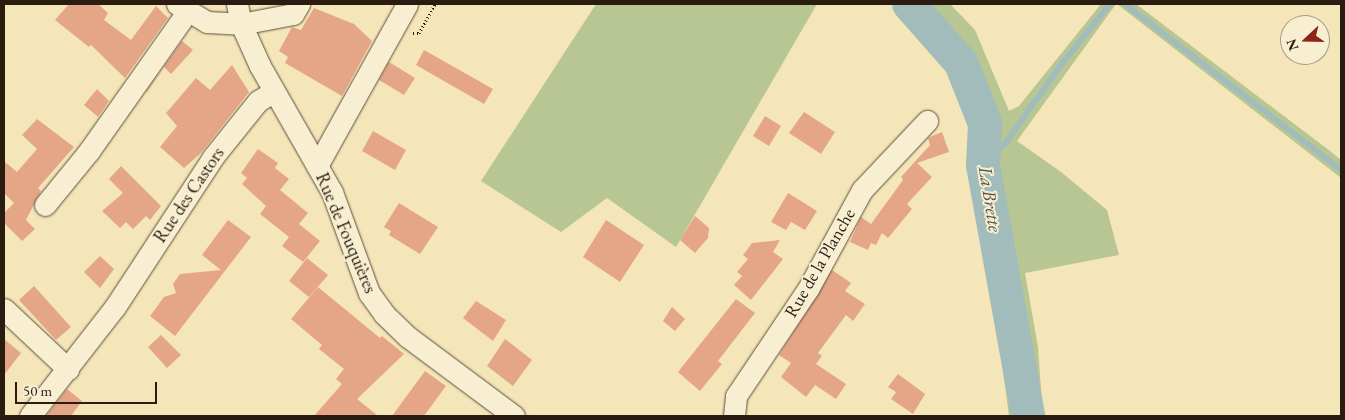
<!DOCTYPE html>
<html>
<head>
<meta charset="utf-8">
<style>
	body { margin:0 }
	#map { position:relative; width:1345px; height:420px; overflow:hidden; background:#f5e6b9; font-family:"EB Garamond",serif }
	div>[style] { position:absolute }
	.green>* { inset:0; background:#b7c692 }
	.stream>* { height:5.5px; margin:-2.75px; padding:0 2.75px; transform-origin:2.75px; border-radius:2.75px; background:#a2bcbb }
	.river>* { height:34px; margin:-17px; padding:0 17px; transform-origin:17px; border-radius:17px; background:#a2bcbb }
	.building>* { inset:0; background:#e5a688 }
	.path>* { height:3px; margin-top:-1.5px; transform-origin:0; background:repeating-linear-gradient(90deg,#2a1c11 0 1px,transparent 0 3.5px) }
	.roads { filter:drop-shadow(0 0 1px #5d4e3b) drop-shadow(0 0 1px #5d4e3b) }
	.minor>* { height:21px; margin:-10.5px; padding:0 10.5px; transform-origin:10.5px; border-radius:10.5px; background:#f8efd2 }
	span { translate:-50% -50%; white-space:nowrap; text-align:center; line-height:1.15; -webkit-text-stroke:4px #f8efd2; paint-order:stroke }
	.street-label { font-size:18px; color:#2a1c11 }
	.water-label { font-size:19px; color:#54544c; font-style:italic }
	.frame { position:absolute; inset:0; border:5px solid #2a1c11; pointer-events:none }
	.north { position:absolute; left:1280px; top:15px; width:50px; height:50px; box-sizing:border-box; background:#f8efd2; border:1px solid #a69b85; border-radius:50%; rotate:249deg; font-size:14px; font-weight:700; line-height:20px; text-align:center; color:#2a1c11 }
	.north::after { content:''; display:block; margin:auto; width:18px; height:22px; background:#8f2418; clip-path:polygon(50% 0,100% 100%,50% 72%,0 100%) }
	.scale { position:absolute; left:15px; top:382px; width:142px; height:22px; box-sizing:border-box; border:2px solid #2a1c11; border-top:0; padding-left:6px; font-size:15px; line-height:18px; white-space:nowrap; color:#2a1c11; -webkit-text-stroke:4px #f8efd2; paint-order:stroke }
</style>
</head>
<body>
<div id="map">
	<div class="green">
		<i style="clip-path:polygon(596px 4px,817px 4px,676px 247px,607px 198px,561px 232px,481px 181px)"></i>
		<i style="clip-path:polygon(892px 4px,950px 4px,975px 30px,1009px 111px,1019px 106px,1101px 4px,1116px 4px,1017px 141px,1061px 172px,1107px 210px,1119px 255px,1025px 273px,1038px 347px,1043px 416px,1009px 416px,1002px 363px,1004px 333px,975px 140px,960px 90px,935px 53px)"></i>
		<i style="clip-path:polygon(1117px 4px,1136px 4px,1330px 151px,1341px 160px,1341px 178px)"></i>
	</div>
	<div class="stream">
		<i style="left:1125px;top:4px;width:272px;rotate:37.5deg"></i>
		<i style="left:983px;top:165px;width:30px;rotate:-44deg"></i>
		<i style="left:1005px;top:144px;width:97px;rotate:-54.7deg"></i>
		<i style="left:1061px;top:65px;width:78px;rotate:-51.2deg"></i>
	</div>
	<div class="river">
		<i style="left:909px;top:4px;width:79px;rotate:48.6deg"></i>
		<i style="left:961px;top:63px;width:66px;rotate:68.5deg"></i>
		<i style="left:985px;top:124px;width:41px;rotate:92.8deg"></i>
		<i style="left:983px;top:165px;width:255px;rotate:79.8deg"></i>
	</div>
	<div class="building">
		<i style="clip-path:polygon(69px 4px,98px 4px,108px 13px,104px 20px,131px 40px,156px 6px,168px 18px,125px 78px,91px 45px,89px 47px,55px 20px)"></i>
		<i style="clip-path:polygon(314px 8px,354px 24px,372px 41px,342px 96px,285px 63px,288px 57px,279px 51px,292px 27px,301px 30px)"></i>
		<i style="clip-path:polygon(182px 41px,193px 50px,171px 74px,164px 67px,147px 92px,146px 92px)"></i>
		<i style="clip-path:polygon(424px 50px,493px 89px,484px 104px,416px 65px)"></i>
		<i style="clip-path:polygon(389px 62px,415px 78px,404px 95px,379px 80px)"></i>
		<i style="clip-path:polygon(232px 65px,249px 92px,201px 153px,184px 168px,160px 147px,177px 126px,166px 113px,196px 78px,210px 90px)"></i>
		<i style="clip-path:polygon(97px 89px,109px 101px,98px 117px,84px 105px)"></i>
		<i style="clip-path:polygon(804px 112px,835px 132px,821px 154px,789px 133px)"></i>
		<i style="clip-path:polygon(765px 116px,781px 126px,769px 146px,753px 136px)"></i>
		<i style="clip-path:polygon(37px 119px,74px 147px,38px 188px,41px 191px,26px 220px,35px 229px,22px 241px,4px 223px,4px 213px,14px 203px,4px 193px,4px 161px,17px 172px,37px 149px,22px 135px)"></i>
		<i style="clip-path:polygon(373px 131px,406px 150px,395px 170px,362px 151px)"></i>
		<i style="clip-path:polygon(942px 132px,949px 152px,917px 163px,932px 177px,907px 204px,912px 209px,888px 238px,882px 233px,876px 245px,871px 243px,868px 250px,850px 242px,861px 217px,871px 224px,903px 180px,901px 177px,930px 145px,928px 138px)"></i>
		<i style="clip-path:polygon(258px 149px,278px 163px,275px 168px,289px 179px,280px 190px,308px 213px,299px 224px,320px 241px,303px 262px,282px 246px,289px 237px,260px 214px,266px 206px,242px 184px,247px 178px,241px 173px)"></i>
		<i style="clip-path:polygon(121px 166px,161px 206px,150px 220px,146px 216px,133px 229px,126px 222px,120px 228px,102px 211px,123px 193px,109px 179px)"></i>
		<i style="clip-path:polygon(788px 193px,817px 211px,805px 230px,791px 222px,786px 230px,771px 222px)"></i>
		<i style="clip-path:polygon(399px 203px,438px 227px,420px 254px,389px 235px,391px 231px,384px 227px)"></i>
		<i style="clip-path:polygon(695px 216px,709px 228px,708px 238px,695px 253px,680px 240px)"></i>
		<i style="clip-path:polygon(228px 220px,251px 237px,175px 336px,150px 316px,164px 297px,176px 293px,173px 284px,180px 274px,221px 270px,202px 255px)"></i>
		<i style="clip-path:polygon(606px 220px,644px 245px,620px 282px,583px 257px)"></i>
		<i style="clip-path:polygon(780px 240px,773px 252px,783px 259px,751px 300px,734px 285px,742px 276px,737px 272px,748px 259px,743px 255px,752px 243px)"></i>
		<i style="clip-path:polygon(100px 256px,114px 269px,100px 288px,84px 272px)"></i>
		<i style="clip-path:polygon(307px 258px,328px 275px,309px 297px,289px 281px)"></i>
		<i style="clip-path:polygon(832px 270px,851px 283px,845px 291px,865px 304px,853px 321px,846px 315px,818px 353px,822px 356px,816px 364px,846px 384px,836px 399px,815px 385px,806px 397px,781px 377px,791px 363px,779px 355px)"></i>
		<i style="clip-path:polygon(34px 286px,71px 327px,56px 340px,19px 300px)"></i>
		<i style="clip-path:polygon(318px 287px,380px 338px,382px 336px,404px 354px,357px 399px,378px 416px,314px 416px,342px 384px,336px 379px,344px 369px,319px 349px,322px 345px,291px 319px)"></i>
		<i style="clip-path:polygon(736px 299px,755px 313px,718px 361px,722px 364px,700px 391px,678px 372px)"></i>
		<i style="clip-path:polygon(476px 301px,506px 320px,493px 341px,463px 318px)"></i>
		<i style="clip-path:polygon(672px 307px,685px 319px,675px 331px,663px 321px)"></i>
		<i style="clip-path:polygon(161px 335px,181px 355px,167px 368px,148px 347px)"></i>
		<i style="clip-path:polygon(4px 339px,21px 353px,4px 375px)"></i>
		<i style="clip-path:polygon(505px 339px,532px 360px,513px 386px,487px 366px)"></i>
		<i style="clip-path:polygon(425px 371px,446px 386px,424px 416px,392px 416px)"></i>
		<i style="clip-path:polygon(898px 374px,925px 394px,913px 414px,891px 399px,896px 392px,888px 387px)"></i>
		<i style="clip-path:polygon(67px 389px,82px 401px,71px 416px,46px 416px)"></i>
	</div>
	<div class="path">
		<i style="left:413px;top:33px;width:6px"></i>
		<i style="left:419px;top:33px;width:33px;rotate:-61deg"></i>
	</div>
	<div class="roads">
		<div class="minor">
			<i style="left:177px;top:4px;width:35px;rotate:31deg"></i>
			<i style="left:207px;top:22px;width:34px;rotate:3deg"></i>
			<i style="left:241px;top:24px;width:53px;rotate:-10.9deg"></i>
			<i style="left:293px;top:14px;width:12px;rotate:-59deg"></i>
			<i style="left:237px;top:4px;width:20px;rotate:79deg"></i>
			<i style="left:241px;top:24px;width:46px;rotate:65.7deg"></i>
			<i style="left:260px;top:66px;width:145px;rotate:60.3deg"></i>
			<i style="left:332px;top:192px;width:108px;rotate:69.9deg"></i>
			<i style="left:369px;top:293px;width:26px;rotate:54deg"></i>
			<i style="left:384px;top:314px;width:33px;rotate:44deg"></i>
			<i style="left:408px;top:337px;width:132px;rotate:36.7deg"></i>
			<i style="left:317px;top:166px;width:185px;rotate:-60.9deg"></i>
			<i style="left:45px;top:205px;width:70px;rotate:-50.8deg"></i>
			<i style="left:89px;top:151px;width:170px;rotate:-54.8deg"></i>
			<i style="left:4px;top:309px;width:88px;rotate:43.2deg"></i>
			<i style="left:30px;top:416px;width:138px;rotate:-52.1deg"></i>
			<i style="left:115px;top:307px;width:179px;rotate:-56.8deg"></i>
			<i style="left:213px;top:157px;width:72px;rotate:-51.2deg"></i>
			<i style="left:258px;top:101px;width:17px;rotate:-31deg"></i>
			<i style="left:734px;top:416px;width:20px;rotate:-84deg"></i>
			<i style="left:736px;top:396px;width:129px;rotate:-56.1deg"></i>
			<i style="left:808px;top:289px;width:113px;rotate:-61.4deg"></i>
			<i style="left:862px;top:190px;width:95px;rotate:-46.7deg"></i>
		</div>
	</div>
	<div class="street-label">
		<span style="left:189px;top:195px;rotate:-56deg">Rue des Castors</span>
		<span style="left:346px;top:233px;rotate:67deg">Rue de Fouquières</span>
		<span style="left:820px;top:263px;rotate:-60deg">Rue de la Planche</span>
	</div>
	<div class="water-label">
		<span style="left:990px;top:199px;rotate:81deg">La Brette</span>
	</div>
	<div class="frame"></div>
	<div class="north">N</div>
	<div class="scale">50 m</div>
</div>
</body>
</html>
